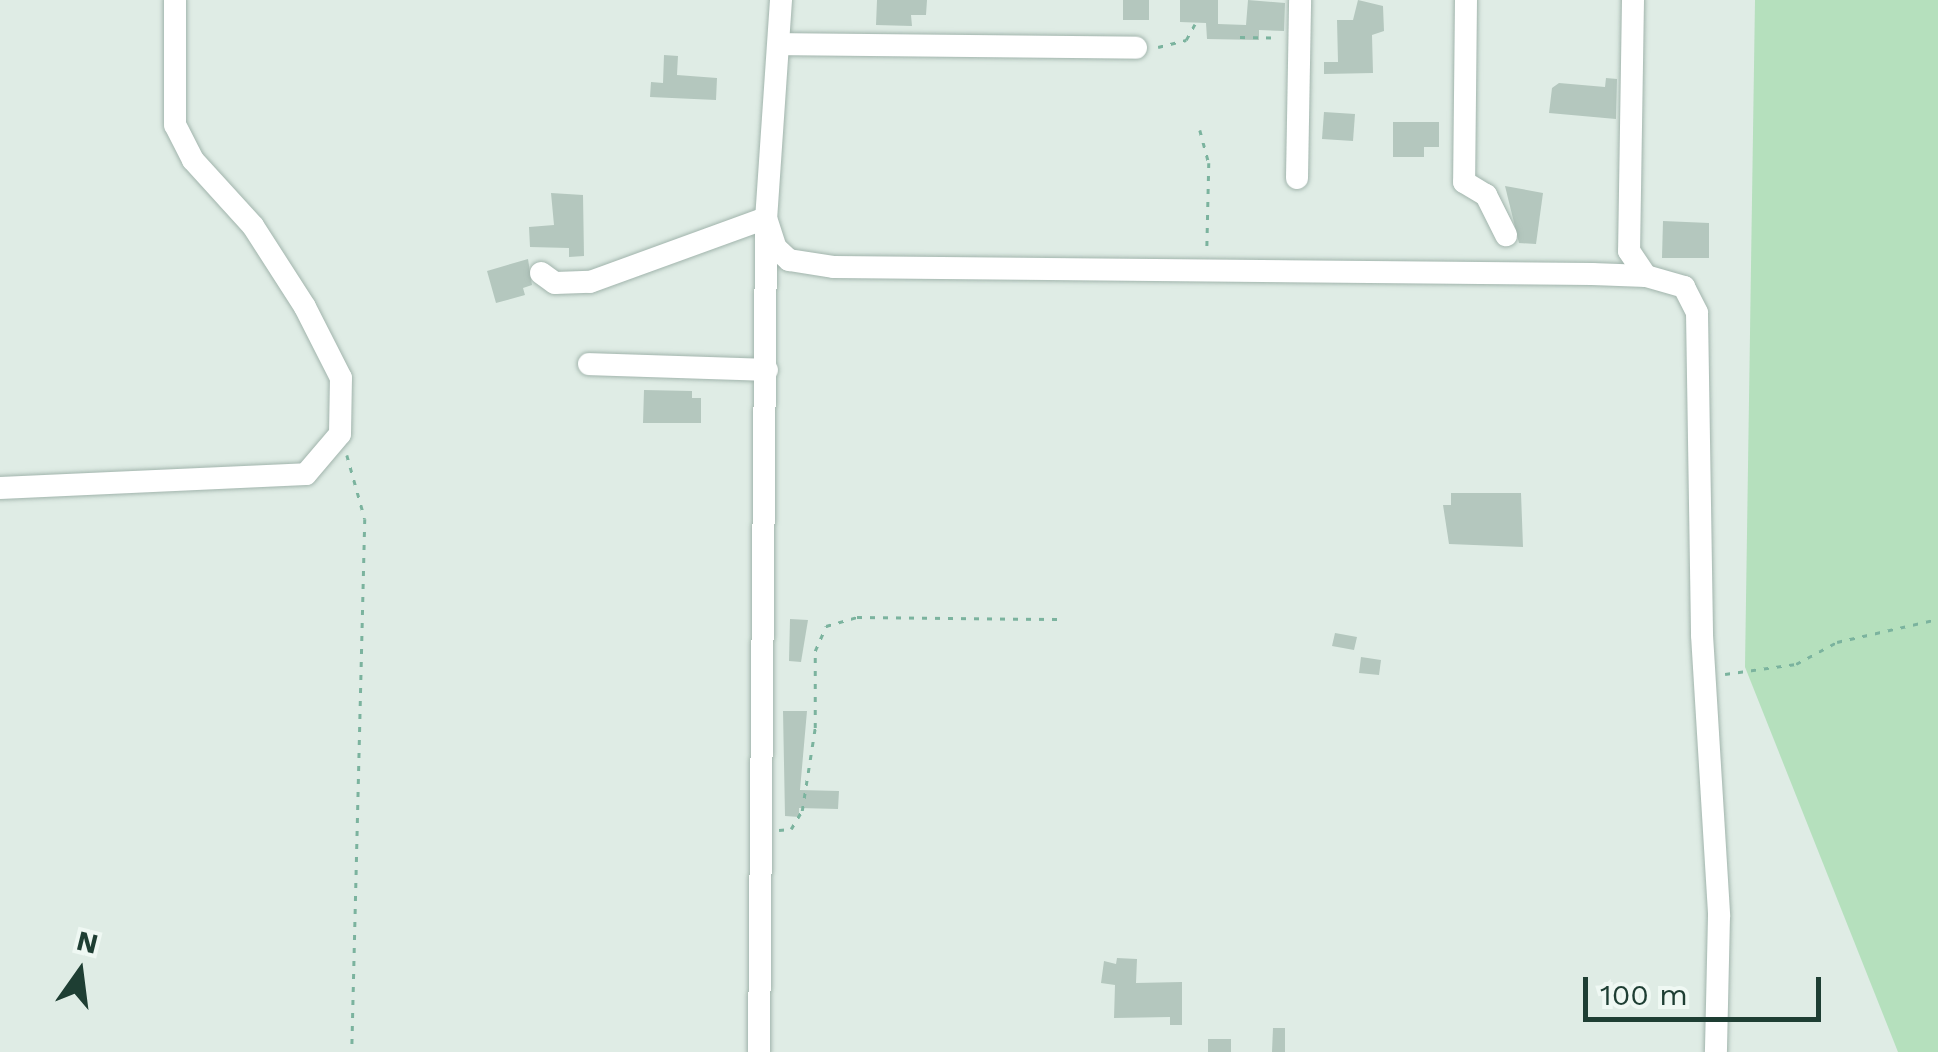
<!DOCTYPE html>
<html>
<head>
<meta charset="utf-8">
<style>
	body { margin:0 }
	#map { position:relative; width:1938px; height:1052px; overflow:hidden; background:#dfece5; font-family:"Work Sans",sans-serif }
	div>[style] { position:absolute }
	.green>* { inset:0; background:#b5e0bd }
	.building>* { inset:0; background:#b4c7be }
	.path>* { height:2.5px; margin-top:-1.25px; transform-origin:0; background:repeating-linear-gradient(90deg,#7bb39e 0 5px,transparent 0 13px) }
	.roads { filter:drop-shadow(0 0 2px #a1b4ac) drop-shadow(0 0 2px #a1b4ac) }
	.minor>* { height:22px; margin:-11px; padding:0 11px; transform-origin:11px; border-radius:11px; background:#fff }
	span { translate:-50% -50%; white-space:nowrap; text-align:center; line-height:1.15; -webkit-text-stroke:10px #eff8f3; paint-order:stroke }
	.north { position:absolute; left:30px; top:922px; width:100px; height:100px; -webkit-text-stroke:8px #eff8f3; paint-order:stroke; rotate:14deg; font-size:28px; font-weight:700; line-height:40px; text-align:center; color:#1e3e33 }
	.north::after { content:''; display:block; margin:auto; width:35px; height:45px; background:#1e3e33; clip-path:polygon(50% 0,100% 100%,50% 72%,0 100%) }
	.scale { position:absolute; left:1583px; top:977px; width:238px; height:45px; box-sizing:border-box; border:5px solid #1e3e33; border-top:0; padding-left:12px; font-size:30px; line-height:35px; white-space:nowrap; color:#1e3e33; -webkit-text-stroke:8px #eff8f3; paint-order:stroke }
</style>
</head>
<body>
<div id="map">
	<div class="green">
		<i style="clip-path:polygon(1755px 0,1938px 0,1938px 1052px,1898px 1052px,1745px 667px)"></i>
	</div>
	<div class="building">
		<i style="clip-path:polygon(877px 0,927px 0,926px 15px,911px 15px,912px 26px,876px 25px)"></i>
		<i style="clip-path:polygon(1123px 0,1149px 0,1149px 20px,1123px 20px)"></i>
		<i style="clip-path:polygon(1180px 0,1218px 0,1218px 24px,1246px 25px,1248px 0,1285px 3px,1284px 31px,1259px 30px,1259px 40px,1207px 39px,1206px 23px,1180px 22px)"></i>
		<i style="clip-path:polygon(1358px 0,1383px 6px,1384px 31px,1372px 35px,1373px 73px,1324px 74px,1324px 62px,1338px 62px,1337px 20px,1353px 20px)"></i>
		<i style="clip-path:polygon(664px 55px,678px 56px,677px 75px,717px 78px,716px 100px,650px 97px,651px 82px,663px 83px)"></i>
		<i style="clip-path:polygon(1606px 78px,1617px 79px,1616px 119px,1549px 113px,1552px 88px,1559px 83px,1605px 87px)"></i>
		<i style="clip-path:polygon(1324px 112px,1355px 114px,1353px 141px,1322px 139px)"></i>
		<i style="clip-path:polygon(1393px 122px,1439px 122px,1439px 147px,1424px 147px,1424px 157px,1393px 157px)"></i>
		<i style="clip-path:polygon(1505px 186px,1543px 193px,1536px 244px,1519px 243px)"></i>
		<i style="clip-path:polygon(551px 193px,583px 195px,584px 256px,569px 257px,569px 248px,530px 247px,529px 227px,554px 225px)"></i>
		<i style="clip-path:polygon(1663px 221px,1709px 223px,1709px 258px,1662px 258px)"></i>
		<i style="clip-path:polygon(528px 259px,532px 285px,523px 288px,525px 295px,496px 303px,487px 271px)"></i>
		<i style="clip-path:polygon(644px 390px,692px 391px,692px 398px,701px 398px,701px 423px,643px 423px)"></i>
		<i style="clip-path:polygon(1451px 493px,1521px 493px,1523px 547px,1449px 544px,1443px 505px,1451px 505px)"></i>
		<i style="clip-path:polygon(790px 619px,808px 620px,801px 662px,789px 661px)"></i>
		<i style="clip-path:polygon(1335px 633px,1357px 637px,1354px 650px,1332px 646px)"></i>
		<i style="clip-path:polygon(1361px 657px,1381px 660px,1379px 675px,1359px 673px)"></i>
		<i style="clip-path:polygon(783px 711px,807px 711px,800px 790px,839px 791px,838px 809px,799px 808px,799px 817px,785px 816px)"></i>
		<i style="clip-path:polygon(1117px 958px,1137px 959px,1136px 983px,1182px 982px,1182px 1025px,1170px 1025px,1170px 1017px,1114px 1018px,1115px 985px,1101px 983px,1104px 961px,1116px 964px)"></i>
		<i style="clip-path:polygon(1273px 1028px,1285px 1028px,1285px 1052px,1272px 1052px)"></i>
		<i style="clip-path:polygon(1208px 1039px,1231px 1039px,1231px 1052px,1208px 1052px)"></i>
	</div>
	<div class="path">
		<i style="left:1240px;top:37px;width:39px;rotate:1deg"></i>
		<i style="left:1158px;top:47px;width:29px;rotate:-14deg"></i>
		<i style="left:1186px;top:40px;width:18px;rotate:-61deg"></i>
		<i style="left:1200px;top:130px;width:34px;rotate:75deg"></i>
		<i style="left:1209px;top:163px;width:88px;rotate:91.3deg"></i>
		<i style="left:347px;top:455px;width:66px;rotate:74.3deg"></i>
		<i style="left:365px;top:519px;width:533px;rotate:91.4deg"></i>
		<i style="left:1725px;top:674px;width:72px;rotate:-8deg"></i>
		<i style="left:1796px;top:664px;width:47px;rotate:-28.2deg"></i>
		<i style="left:1837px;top:642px;width:104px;rotate:-12.8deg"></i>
		<i style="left:779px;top:830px;width:12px;rotate:-5deg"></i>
		<i style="left:791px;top:829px;width:21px;rotate:-59deg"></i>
		<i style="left:802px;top:811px;width:84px;rotate:-81.1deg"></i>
		<i style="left:815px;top:728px;width:77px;rotate:-90deg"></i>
		<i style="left:815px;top:651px;width:27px;rotate:-66deg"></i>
		<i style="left:826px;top:626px;width:32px;rotate:-16deg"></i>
		<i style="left:857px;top:617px;width:202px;rotate:0.6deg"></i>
	</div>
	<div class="roads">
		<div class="minor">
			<i style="left:781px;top:0;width:219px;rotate:93.9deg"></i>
			<i style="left:766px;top:218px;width:32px;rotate:72deg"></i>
			<i style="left:776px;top:248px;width:18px;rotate:43deg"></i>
			<i style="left:789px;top:260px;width:46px;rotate:8.8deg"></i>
			<i style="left:834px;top:267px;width:758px;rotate:0.53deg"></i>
			<i style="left:1592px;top:274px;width:54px;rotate:2.1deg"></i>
			<i style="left:1646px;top:276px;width:40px;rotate:16deg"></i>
			<i style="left:1684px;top:287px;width:29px;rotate:63deg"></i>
			<i style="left:1697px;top:313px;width:322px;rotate:89.1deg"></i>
			<i style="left:1702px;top:635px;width:282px;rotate:86.5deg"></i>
			<i style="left:1719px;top:916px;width:136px;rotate:91.3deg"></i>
			<i style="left:1466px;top:0;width:182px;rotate:90.6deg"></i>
			<i style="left:1464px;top:182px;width:26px;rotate:31deg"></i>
			<i style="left:1486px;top:195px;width:45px;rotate:63.4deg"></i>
			<i style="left:1633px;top:0;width:251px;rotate:90.9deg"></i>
			<i style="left:1629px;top:251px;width:30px;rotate:56deg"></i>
			<i style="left:779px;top:44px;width:357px;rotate:0.6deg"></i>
			<i style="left:1297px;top:178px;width:178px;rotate:-89deg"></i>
			<i style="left:541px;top:273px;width:17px;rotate:36deg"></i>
			<i style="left:555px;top:283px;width:35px;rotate:-2deg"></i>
			<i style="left:590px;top:282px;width:187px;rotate:-20deg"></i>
			<i style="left:589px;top:364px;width:178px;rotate:1.9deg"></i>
			<i style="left:0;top:488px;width:306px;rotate:-2.6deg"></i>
			<i style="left:306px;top:474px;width:52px;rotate:-49.6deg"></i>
			<i style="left:340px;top:434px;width:56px;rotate:-89deg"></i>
			<i style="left:341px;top:378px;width:80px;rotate:-116.9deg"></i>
			<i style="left:305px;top:307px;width:96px;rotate:-122.7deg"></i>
			<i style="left:253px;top:226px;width:89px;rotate:-132.3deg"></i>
			<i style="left:193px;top:160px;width:39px;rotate:-117deg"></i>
			<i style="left:175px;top:125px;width:125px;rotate:-90deg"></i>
			<i style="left:759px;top:1052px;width:820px;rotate:-89.51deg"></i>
		</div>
	</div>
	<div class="north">N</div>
	<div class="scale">100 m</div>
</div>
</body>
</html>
